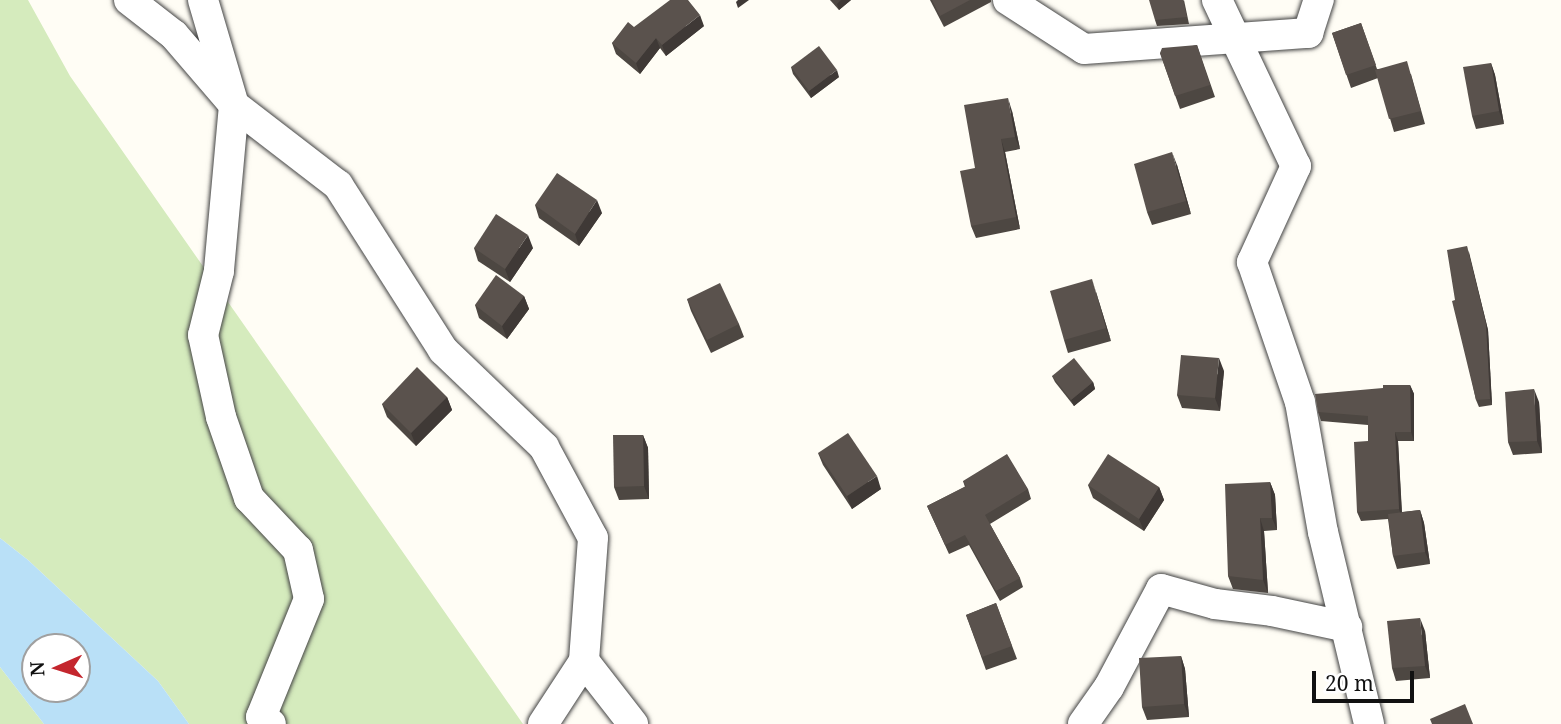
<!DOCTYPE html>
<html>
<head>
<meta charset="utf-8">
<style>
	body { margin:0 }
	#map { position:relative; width:1561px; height:724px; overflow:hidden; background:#fffdf5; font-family:"Noto Serif",serif }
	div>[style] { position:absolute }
	.green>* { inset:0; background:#d5ebbd }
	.water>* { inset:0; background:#b9e0f7 }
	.roads { filter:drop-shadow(0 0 2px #444) drop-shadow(0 0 2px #444) }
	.minor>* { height:30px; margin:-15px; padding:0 15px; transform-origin:15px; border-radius:15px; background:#fff }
	.wall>* { inset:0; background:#4d4742 }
	.shaded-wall>* { inset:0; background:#3f3936 }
	.building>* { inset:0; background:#5a524d }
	span { translate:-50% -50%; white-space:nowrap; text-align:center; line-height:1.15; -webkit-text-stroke:7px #fff; paint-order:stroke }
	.north { position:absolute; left:21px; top:633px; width:70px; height:70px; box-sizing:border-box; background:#fff; border:2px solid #a0a0a0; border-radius:50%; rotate:267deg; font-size:19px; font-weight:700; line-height:28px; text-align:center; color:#111 }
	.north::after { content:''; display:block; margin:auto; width:24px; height:32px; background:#c4262e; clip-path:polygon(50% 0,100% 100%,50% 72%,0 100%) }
	.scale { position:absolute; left:1312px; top:671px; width:102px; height:32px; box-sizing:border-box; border:4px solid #111; border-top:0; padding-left:9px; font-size:21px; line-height:24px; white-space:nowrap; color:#111; -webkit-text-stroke:5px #fff; paint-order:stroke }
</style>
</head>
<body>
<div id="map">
	<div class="green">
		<i style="clip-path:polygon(0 0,28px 0,70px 76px,523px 724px,189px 724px,158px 681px,28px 560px,0 538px)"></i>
		<i style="clip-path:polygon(0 667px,44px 724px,0 724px)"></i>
	</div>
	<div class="water">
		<i style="clip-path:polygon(evenodd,0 538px,28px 560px,158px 681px,189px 724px,44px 724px,0 667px,0 538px,35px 647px,77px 647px,77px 689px,35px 689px,35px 647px)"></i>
	</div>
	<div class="roads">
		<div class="minor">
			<i style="left:129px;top:0;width:57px;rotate:37.9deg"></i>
			<i style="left:174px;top:35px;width:92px;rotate:49.4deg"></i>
			<i style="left:234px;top:105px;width:131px;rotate:37.6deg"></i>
			<i style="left:338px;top:185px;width:196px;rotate:57.5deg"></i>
			<i style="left:443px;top:350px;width:140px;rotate:43.8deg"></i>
			<i style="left:544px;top:447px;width:103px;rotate:61.7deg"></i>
			<i style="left:593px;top:538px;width:123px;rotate:94.2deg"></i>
			<i style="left:584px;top:661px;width:80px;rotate:52.1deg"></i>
			<i style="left:203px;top:0;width:109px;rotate:73.6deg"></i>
			<i style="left:234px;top:105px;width:167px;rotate:95.2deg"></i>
			<i style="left:219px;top:271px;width:66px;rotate:104deg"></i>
			<i style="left:203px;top:335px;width:84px;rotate:77.6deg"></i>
			<i style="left:221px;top:417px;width:86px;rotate:70.9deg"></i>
			<i style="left:249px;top:498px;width:71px;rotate:46.7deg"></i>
			<i style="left:298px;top:550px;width:50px;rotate:77.3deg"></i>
			<i style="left:309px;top:599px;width:127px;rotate:112.1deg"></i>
			<i style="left:261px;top:717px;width:12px;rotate:35deg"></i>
			<i style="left:1008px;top:0;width:90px;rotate:32.8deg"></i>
			<i style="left:1084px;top:49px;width:225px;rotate:-4.1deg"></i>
			<i style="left:1308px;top:33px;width:35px;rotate:-72deg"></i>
			<i style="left:1217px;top:0;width:184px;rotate:64.6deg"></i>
			<i style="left:1296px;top:166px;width:106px;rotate:114.6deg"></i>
			<i style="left:1252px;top:262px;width:148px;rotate:71.1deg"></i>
			<i style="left:1300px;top:402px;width:132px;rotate:80deg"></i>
			<i style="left:1323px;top:532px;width:197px;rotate:76.5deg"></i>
			<i style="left:543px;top:724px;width:75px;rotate:-56.9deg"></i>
			<i style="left:1083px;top:724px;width:45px;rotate:-54.9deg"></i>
			<i style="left:1109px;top:687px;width:111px;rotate:-62deg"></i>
			<i style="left:1161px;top:589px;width:56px;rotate:15.5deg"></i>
			<i style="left:1215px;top:604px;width:57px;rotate:7deg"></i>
			<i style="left:1272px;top:611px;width:77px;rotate:12deg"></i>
		</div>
	</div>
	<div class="wall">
		<i style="clip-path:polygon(830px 0,851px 0,839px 10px)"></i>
		<i style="clip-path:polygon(930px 0,991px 0,991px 2px,944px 27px)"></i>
		<i style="clip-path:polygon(1184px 0,1189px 24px,1157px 26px,1155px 20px)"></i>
		<i style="clip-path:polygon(1361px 23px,1377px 69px,1411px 74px,1425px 124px,1394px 132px,1378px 78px,1351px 88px,1332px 33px)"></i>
		<i style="clip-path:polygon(704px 26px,666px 56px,660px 48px,640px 74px,616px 54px,612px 43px,634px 27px)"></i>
		<i style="clip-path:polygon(1197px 45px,1215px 97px,1180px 109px,1160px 53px)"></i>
		<i style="clip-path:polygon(1491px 63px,1495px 75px,1504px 124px,1476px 129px,1472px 116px)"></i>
		<i style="clip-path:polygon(791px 67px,839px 77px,811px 98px,793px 74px)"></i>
		<i style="clip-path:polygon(1012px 111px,1020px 149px,1005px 152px,1020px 229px,976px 238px,971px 226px,975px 168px)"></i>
		<i style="clip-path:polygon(1177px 165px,1191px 214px,1152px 225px,1147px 212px)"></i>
		<i style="clip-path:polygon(535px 205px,602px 213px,579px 246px,539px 218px)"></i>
		<i style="clip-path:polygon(474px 248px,533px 248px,510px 282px,478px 261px)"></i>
		<i style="clip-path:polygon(1469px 252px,1488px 330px,1492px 405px,1479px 407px,1476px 400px,1455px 300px)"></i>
		<i style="clip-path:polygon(1096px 292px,1111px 341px,1068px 353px,1064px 340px)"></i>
		<i style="clip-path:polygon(524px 296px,529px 309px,507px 339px,479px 318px,475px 305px)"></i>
		<i style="clip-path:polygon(687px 299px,739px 324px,744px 337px,711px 353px,691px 311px)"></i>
		<i style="clip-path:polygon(1224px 371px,1220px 411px,1182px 408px,1177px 395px)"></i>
		<i style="clip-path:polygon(1052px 376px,1093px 382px,1095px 389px,1074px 406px,1055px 382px)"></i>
		<i style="clip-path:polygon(1410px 385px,1414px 394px,1414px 441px,1398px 441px,1402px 512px,1420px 510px,1424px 523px,1430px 564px,1397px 569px,1393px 556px,1388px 519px,1361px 521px,1357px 512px,1368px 441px,1368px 425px,1321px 421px,1318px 412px)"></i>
		<i style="clip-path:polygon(447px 397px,452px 410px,416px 446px,387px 417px,382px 404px)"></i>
		<i style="clip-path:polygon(1539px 402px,1542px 453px,1513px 455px,1508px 442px)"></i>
		<i style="clip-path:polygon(643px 435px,648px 448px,649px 499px,619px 500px,614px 487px)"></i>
		<i style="clip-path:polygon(818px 453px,881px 489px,852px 509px,823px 465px)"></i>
		<i style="clip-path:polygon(963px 481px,1028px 489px,1031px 499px,990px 524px,1020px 578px,1023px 587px,1000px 601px,969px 545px,949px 554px,927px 506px,965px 487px)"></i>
		<i style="clip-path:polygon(1270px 482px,1275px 495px,1277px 530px,1264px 531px,1268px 593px,1233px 589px,1228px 576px)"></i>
		<i style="clip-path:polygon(1088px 485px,1159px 487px,1164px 500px,1144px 531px,1093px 498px)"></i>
		<i style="clip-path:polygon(996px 603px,1017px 659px,986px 670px,966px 615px)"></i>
		<i style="clip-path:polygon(1425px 631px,1430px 678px,1396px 681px,1392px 668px)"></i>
		<i style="clip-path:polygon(1181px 656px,1185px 669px,1189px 717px,1147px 720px,1142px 707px)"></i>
	</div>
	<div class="shaded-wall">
		<i style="clip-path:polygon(738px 0,749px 0,738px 8px,736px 2px)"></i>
		<i style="clip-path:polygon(841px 0,851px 0,839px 10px,837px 4px)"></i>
		<i style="clip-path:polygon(700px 15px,704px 26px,666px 56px,662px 45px)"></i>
		<i style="clip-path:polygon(656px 38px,660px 48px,640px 74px,636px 63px)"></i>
		<i style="clip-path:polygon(1491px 63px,1495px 75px,1504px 124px,1499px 111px)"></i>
		<i style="clip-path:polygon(837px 70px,839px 77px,811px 98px,809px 91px)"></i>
		<i style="clip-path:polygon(1008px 98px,1012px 111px,1020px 149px,1015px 137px)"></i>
		<i style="clip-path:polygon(1001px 139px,1005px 152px,1020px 229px,1016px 217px)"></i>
		<i style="clip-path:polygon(1172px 152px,1177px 165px,1191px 214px,1186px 201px)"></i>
		<i style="clip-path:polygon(597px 200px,602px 213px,579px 246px,575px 234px)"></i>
		<i style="clip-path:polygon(528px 235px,533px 248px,510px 282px,505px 269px)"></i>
		<i style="clip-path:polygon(1467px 246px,1488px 330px,1492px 405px,1490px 399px)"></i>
		<i style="clip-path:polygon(1092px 279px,1096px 292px,1111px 341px,1106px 328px)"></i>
		<i style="clip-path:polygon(524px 296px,529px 309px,507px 339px,502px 326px)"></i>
		<i style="clip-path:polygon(1219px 358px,1224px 371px,1220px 411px,1215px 398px)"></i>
		<i style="clip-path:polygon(1093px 382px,1095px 389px,1074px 406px,1071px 400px)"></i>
		<i style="clip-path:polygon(1410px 385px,1414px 394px,1414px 441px,1411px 432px)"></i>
		<i style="clip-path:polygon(1534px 389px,1539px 402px,1542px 453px,1537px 441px)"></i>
		<i style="clip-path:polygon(447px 397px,452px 410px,416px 446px,411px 433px)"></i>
		<i style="clip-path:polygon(1395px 432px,1398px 441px,1402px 518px,1399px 509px)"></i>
		<i style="clip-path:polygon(643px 435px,648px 448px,649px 499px,644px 486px)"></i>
		<i style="clip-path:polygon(877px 476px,881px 489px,852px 509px,847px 496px)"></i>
		<i style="clip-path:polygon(1270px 482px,1275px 495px,1277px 530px,1272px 518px)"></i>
		<i style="clip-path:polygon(1159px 487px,1164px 500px,1144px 531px,1139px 519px)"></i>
		<i style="clip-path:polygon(1420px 510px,1424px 523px,1430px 564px,1425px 552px)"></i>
		<i style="clip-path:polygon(1260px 518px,1264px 531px,1268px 593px,1263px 580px)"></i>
		<i style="clip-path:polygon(1420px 618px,1425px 631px,1430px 678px,1425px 666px)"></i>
		<i style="clip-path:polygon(1181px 656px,1185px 669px,1189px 717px,1184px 704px)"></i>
	</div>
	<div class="building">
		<i style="clip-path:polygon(670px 0,688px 0,700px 15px,662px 45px,656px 38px,636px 63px,612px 43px,628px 22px,634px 27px)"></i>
		<i style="clip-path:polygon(932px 0,970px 0,940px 16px)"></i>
		<i style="clip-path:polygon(1149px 0,1183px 0,1187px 17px,1155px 20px)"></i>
		<i style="clip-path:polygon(1361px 23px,1376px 65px,1346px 75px,1332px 33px)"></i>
		<i style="clip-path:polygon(1197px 45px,1210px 85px,1175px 96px,1160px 53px,1162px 48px)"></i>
		<i style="clip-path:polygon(819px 46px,837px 70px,809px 91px,791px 67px)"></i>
		<i style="clip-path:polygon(1407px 61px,1421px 111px,1389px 119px,1375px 70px)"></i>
		<i style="clip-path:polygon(1491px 63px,1499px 111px,1472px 116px,1463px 67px)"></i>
		<i style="clip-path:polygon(1008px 98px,1015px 137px,1001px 139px,1016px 217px,971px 226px,960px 171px,975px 168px,964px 105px)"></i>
		<i style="clip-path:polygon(1172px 152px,1186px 201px,1147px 212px,1134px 164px)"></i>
		<i style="clip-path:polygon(557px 173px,597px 200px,575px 234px,535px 205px)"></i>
		<i style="clip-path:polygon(496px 214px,528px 235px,505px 269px,474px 248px)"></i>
		<i style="clip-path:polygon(1467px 246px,1486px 324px,1490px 399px,1476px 400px,1452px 301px,1455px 300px,1447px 250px)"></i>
		<i style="clip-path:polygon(496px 275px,524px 296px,502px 326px,475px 305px)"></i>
		<i style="clip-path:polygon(1092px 279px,1106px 328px,1064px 340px,1050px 291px)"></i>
		<i style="clip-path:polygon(720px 283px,739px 324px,707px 340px,687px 299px)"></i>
		<i style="clip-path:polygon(1181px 355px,1219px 358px,1215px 398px,1177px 395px)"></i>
		<i style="clip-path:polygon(1074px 358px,1093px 382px,1071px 400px,1052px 376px)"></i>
		<i style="clip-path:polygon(417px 367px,447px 397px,411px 433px,382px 404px)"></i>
		<i style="clip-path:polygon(1383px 385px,1410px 385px,1411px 432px,1395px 432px,1399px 509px,1357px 512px,1354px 442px,1368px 441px,1368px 416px,1318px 412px,1315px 394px,1383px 388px)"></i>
		<i style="clip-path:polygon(1534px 389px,1537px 441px,1508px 442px,1505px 392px)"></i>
		<i style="clip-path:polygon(848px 433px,877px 476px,847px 496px,818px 453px)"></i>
		<i style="clip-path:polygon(613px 435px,643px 435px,644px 486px,614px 487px)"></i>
		<i style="clip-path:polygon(1007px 454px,1028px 489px,985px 515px,1020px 578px,996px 591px,965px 535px,945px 545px,927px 506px,966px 486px,963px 481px)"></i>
		<i style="clip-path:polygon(1108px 454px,1159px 487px,1139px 519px,1088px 485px)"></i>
		<i style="clip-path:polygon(1270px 482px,1272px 518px,1260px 518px,1263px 580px,1228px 576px,1225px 484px)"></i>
		<i style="clip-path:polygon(1420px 510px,1425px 552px,1393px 556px,1388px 514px)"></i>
		<i style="clip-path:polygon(996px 603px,1012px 646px,982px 657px,966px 615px)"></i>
		<i style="clip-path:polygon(1420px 618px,1425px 666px,1392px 668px,1387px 621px)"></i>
		<i style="clip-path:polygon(1181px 656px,1184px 704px,1142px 707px,1139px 658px)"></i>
		<i style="clip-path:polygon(1465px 704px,1473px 724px,1432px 724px,1430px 719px)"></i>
	</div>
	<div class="north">N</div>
	<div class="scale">20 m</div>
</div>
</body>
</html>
